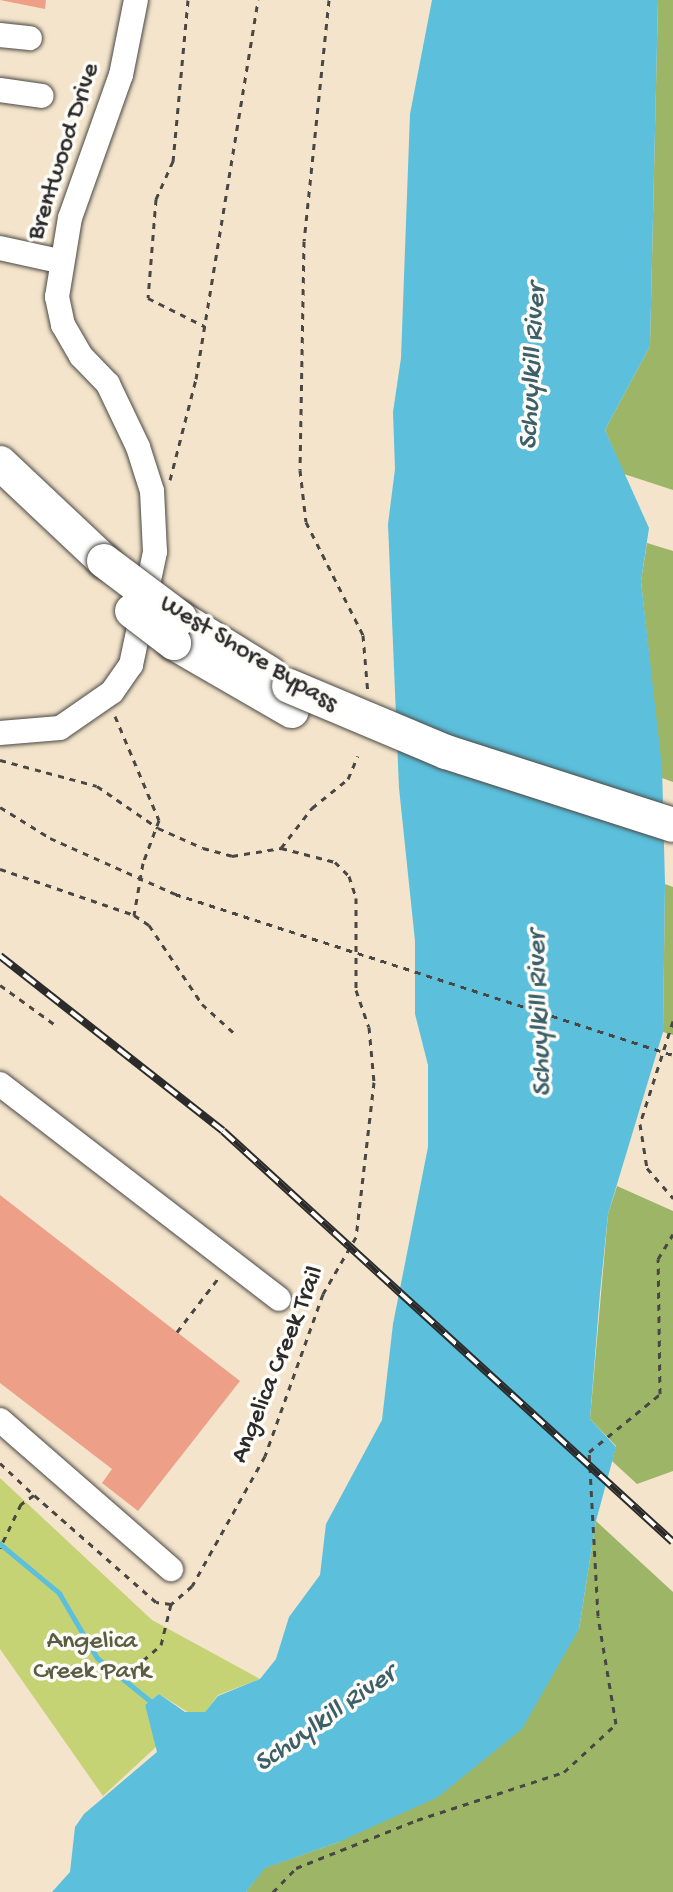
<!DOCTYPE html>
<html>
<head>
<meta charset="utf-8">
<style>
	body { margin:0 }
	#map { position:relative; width:673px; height:1892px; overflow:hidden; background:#f4e4cb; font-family:"Gochi Hand",sans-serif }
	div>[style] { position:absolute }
	.green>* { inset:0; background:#c6d375 }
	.forest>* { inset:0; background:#9cb566 }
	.water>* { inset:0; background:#5cbfdb }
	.stream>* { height:5px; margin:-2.5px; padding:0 2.5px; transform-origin:2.5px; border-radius:2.5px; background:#5cbfdb }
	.building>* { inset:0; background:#eda087 }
	.path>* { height:3px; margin-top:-1.5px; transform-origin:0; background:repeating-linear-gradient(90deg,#494743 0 6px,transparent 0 12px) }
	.roads { filter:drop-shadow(0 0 2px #494743) drop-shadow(0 0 2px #494743) }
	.minor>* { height:24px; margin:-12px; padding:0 12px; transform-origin:12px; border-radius:12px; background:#fff }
	.highway>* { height:34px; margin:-17px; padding:0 17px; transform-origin:17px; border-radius:17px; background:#fff }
	.rail>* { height:8px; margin-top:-4px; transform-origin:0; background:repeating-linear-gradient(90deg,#fdfcf7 0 15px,#2b2b2b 0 30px); box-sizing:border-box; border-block:2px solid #2b2b2b }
	.path-bridge>* { height:3px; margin-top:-1.5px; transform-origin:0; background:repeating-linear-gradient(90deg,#494743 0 6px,transparent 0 12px) }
	.bridges { filter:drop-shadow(0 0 2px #494743) drop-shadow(0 0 2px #494743) }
	.highway-bridge>* { height:34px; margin:-17px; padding:0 17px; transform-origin:17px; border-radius:17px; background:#fff }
	span { translate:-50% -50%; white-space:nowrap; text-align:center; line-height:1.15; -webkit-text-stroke:7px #fdfcf7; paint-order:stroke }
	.street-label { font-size:26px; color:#2b2b2b }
	.park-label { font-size:26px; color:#5a5d41 }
	.water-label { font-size:28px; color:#3c5f69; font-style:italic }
</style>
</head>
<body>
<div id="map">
	<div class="green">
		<i style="clip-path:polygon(0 1478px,152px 1620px,260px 1679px,218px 1695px,205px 1712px,194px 1716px,159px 1694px,145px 1705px,157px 1746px,103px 1796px,0 1649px)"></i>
	</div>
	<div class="forest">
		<i style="clip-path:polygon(658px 0,673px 0,673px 490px,624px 474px,605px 430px,650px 346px)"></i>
		<i style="clip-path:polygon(647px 543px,673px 551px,673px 782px,662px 778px,641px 581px)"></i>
		<i style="clip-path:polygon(665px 884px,673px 887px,673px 1035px,663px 1032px)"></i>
		<i style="clip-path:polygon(617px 1186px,673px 1211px,673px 1471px,637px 1484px,612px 1461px,616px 1446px,590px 1419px,608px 1214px)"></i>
		<i style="clip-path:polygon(596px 1521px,673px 1592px,673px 1892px,246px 1892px,264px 1868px,339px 1842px,579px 1629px)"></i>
	</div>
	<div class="water">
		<i style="clip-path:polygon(432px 0,658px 0,650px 346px,605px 430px,649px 528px,641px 581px,662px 767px,665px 884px,663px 1032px,608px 1214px,600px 1293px,590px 1419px,616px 1447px,596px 1521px,579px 1629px,522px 1729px,438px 1797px,339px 1842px,265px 1868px,246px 1892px,52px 1892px,70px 1872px,75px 1827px,84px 1814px,157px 1752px,145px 1705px,159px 1694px,185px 1712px,205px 1712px,218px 1696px,260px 1679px,276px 1659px,289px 1617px,320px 1575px,326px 1524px,382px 1420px,393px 1324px,428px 1147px,428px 1065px,415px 1014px,415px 941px,399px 788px,388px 524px,395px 469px,393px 412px,401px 358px,410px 114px)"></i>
	</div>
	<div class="stream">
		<i style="left:0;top:1544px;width:77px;rotate:39.7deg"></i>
		<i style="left:59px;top:1593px;width:75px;rotate:59.7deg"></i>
		<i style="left:97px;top:1658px;width:75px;rotate:39deg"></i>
	</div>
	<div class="building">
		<i style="clip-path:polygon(0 0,46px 0,45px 9px)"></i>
		<i style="clip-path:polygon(0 1195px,240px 1381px,138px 1511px,102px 1483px,112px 1469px,0 1383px)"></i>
	</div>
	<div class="path">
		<i style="left:188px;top:0;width:162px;rotate:95.3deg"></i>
		<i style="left:173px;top:161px;width:42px;rotate:114.1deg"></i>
		<i style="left:156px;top:199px;width:99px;rotate:94.6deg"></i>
		<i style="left:148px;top:298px;width:63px;rotate:26.6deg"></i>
		<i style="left:329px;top:0;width:242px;rotate:95.9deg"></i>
		<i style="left:304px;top:241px;width:229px;rotate:91deg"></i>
		<i style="left:300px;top:470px;width:52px;rotate:83.4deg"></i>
		<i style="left:306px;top:522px;width:127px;rotate:63.2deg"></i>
		<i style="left:363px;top:635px;width:59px;rotate:85.2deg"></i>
		<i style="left:170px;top:480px;width:104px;rotate:-75.6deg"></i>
		<i style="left:196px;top:379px;width:384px;rotate:-80.7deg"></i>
		<i style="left:115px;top:716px;width:113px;rotate:67.1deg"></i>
		<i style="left:159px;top:820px;width:46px;rotate:110.4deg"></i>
		<i style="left:143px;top:863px;width:53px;rotate:99.8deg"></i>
		<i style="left:0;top:760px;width:100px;rotate:15deg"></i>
		<i style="left:97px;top:786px;width:74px;rotate:34.5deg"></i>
		<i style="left:158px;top:828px;width:49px;rotate:24deg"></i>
		<i style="left:203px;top:848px;width:30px;rotate:15deg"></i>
		<i style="left:232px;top:856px;width:50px;rotate:-9.3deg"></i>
		<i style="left:281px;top:848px;width:56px;rotate:14.5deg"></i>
		<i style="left:335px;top:862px;width:20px;rotate:45deg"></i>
		<i style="left:349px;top:876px;width:23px;rotate:72deg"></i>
		<i style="left:356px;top:898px;width:92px;rotate:90deg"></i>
		<i style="left:356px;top:990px;width:39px;rotate:71deg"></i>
		<i style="left:369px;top:1027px;width:55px;rotate:84.8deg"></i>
		<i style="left:374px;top:1082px;width:156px;rotate:96.6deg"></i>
		<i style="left:356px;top:1237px;width:66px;rotate:120.1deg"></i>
		<i style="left:323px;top:1294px;width:172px;rotate:109.7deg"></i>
		<i style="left:265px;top:1456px;width:149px;rotate:119.3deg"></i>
		<i style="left:192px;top:1586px;width:28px;rotate:139deg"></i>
		<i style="left:171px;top:1604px;width:15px;rotate:-172deg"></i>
		<i style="left:156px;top:1602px;width:162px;rotate:-138.7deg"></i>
		<i style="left:34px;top:1495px;width:16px;rotate:145deg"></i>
		<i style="left:21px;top:1504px;width:49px;rotate:115.5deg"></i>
		<i style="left:0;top:807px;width:59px;rotate:31.8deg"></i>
		<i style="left:281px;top:848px;width:51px;rotate:-52.2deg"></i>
		<i style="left:312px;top:808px;width:46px;rotate:-38.9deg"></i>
		<i style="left:348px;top:779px;width:25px;rotate:-67deg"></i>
		<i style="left:0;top:869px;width:142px;rotate:18.9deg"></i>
		<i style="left:134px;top:915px;width:18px;rotate:34deg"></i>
		<i style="left:149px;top:925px;width:95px;rotate:56.1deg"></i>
		<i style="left:202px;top:1004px;width:43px;rotate:42.2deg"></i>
		<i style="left:0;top:985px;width:67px;rotate:35.8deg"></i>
		<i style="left:673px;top:1021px;width:108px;rotate:107.8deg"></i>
		<i style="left:640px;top:1124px;width:45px;rotate:81deg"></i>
		<i style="left:647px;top:1168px;width:40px;rotate:49deg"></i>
		<i style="left:177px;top:1332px;width:71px;rotate:-52.5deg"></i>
		<i style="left:0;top:1463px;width:47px;rotate:43.3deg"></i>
		<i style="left:125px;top:1676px;width:48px;rotate:-40.7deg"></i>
		<i style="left:161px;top:1645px;width:42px;rotate:-76.3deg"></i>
		<i style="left:273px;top:1892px;width:33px;rotate:-46deg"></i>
		<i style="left:296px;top:1868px;width:130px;rotate:-21.6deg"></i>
		<i style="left:417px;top:1820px;width:155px;rotate:-18.1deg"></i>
		<i style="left:564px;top:1772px;width:71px;rotate:-42.7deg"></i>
		<i style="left:616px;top:1724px;width:109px;rotate:-99.5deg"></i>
		<i style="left:598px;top:1616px;width:164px;rotate:-93.1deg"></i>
		<i style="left:589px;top:1452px;width:92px;rotate:-39.2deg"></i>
		<i style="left:660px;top:1394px;width:135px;rotate:-90.8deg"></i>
		<i style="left:658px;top:1259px;width:29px;rotate:-59deg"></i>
	</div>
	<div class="roads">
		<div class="minor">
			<i style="left:0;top:35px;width:30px;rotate:6deg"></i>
			<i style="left:0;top:90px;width:42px;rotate:8.1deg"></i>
			<i style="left:0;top:248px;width:60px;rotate:12.4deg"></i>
			<i style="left:0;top:733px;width:60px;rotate:-4.8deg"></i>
			<i style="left:60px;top:728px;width:63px;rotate:-34.7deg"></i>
			<i style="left:112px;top:692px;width:33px;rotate:-55deg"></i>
			<i style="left:131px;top:665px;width:116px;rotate:-78deg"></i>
			<i style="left:155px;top:552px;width:61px;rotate:-92.8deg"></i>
			<i style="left:152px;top:491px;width:46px;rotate:-107.7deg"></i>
			<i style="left:138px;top:447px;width:70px;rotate:-115.5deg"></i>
			<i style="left:108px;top:384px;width:39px;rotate:-134deg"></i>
			<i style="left:81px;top:356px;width:36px;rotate:-120deg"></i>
			<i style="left:63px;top:325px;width:29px;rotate:-102deg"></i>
			<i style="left:57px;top:297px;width:80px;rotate:-80.7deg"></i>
			<i style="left:70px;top:218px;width:152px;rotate:-70.4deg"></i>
			<i style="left:121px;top:75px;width:76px;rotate:-78.7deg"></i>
			<i style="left:0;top:1084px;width:352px;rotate:37.6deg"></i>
			<i style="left:0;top:1420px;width:227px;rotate:41.1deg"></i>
		</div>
		<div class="highway">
			<i style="left:0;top:463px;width:143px;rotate:43.3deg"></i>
			<i style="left:180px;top:618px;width:105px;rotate:31.7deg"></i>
			<i style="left:174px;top:643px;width:136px;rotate:30deg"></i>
		</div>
	</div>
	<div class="rail">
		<i style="left:0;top:956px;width:283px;rotate:38.1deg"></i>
		<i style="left:223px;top:1131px;width:609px;rotate:42.41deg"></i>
	</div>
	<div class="path-bridge">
		<i style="left:50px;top:838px;width:137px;rotate:24.1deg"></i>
		<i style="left:175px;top:894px;width:523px;rotate:17.92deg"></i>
	</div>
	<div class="bridges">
		<div class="highway-bridge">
			<i style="left:104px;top:561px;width:95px;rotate:36.9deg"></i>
			<i style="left:132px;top:611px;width:53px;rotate:37.3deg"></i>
			<i style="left:289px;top:686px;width:170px;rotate:22.8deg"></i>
			<i style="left:446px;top:752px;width:238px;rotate:17.8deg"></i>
		</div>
	</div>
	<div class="street-label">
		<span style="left:65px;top:152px;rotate:-72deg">Brentwood Drive</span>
		<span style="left:248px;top:655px;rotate:31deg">West Shore Bypass</span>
		<span style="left:279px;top:1365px;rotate:-68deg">Angelica Creek Trail</span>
	</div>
	<div class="park-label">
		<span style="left:92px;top:1658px">Angelica<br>Creek Park</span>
	</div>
	<div class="water-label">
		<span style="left:534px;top:367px;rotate:-87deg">Schuylkill River</span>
		<span style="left:541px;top:1014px;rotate:-92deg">Schuylkill River</span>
		<span style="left:326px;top:1720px;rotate:-35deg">Schuylkill River</span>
	</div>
</div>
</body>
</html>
